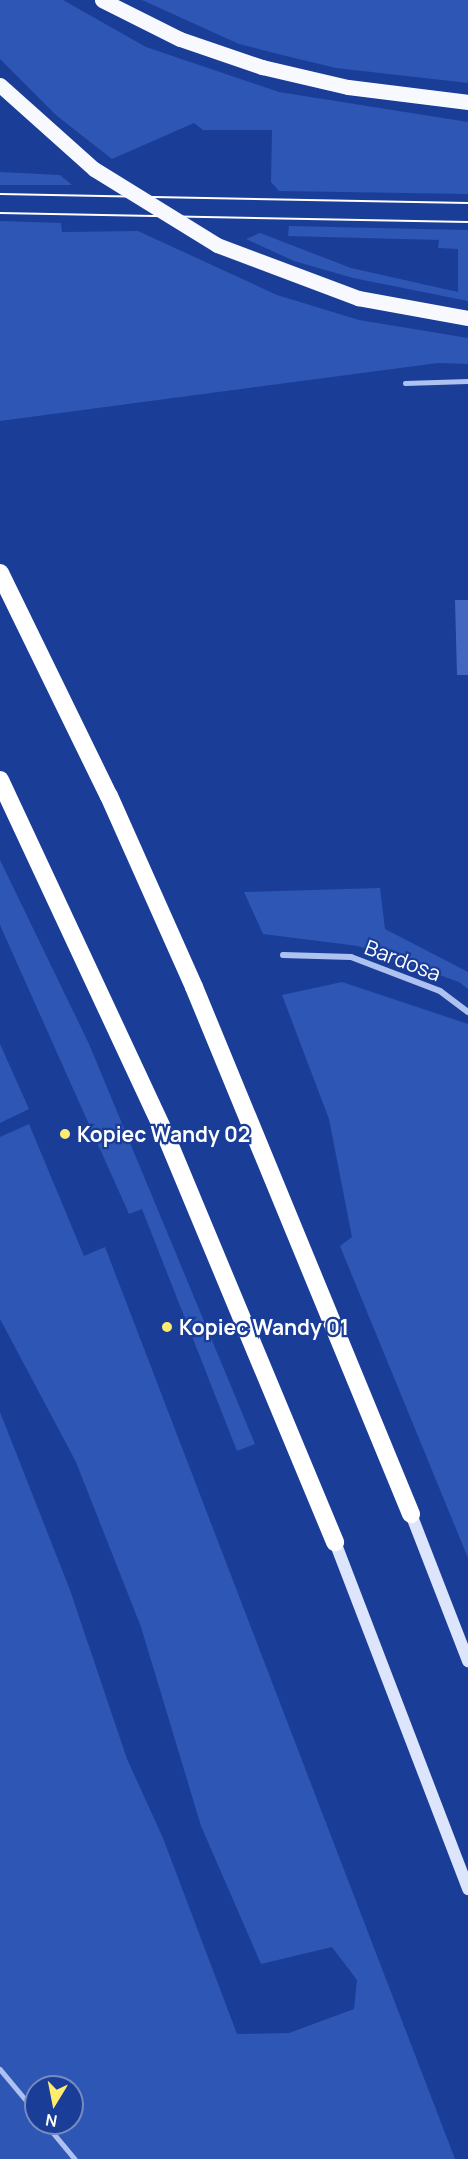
<!DOCTYPE html>
<html>
<head>
<meta charset="utf-8">
<style>
	body { margin:0 }
	#map { position:relative; width:468px; height:2159px; overflow:hidden; background:#1a3d98; font-family:Manrope,sans-serif }
	div>[style] { position:absolute }
	.green>* { inset:0; background:#2e56b5 }
	.building>* { inset:0; background:#4367bf }
	.service>* { height:4.5px; margin:-2.25px; padding:0 2.25px; transform-origin:2.25px; border-radius:2.25px; background:#aec2f1 }
	.minor>* { height:6px; margin:-3px; padding:0 3px; transform-origin:3px; border-radius:3px; background:#aec2f1 }
	.secondary>* { height:12px; margin:-6px; padding:0 6px; transform-origin:6px; border-radius:6px; background:#dce5fb }
	.primary>* { height:15px; margin:-7.5px; padding:0 7.5px; transform-origin:7.5px; border-radius:7.5px; background:#f8f9ff }
	.motorway>* { height:18px; margin:-9px; padding:0 9px; transform-origin:9px; border-radius:9px; background:#fff }
	.tram>* { height:1.5px; margin:-0.75px; padding:0 0.75px; transform-origin:0.75px; border-radius:0.75px; background:#fff }
	.primary-bridge>* { height:15px; margin:-7.5px; padding:0 7.5px; transform-origin:7.5px; border-radius:7.5px; background:#f8f9ff }
	.dots>* { width:16px; height:16px; translate:-50% -50%; box-sizing:border-box; border:3px solid #1a3d98; border-radius:50% }
	span { translate:-50% -50%; white-space:nowrap; text-align:center; line-height:1.15; -webkit-text-stroke:4.5px #1a3d98; paint-order:stroke }
	.street-label { font-size:21px; color:#fff }
	.poi-label { font-size:21px; color:#fff; font-weight:700 }
	.left { translate:0 -50%; text-align:left }
	.north { position:absolute; left:24px; top:2075px; width:60px; height:60px; box-sizing:border-box; background:#1a3d98; border:2px solid #768bc1; border-radius:50%; rotate:190deg; font-size:16px; font-weight:700; line-height:24px; text-align:center; color:#fff }
	.north::after { content:''; display:block; margin:auto; width:21px; height:27px; background:#ffec6e; clip-path:polygon(50% 0,100% 100%,50% 72%,0 100%) }
</style>
</head>
<body>
<div id="map">
	<div class="green">
		<i style="clip-path:polygon(0 0,63px 0,146px 47px,279px 92px,468px 122px,468px 194px,279px 191px,271px 182px,272px 130px,203px 130px,194px 123px,112px 159px,57px 116px,0 59px)"></i>
		<i style="clip-path:polygon(142px 0,468px 0,468px 83px,336px 68px,286px 56px,239px 44px)"></i>
		<i style="clip-path:polygon(0 172px,60px 175px,72px 185px,0 185px)"></i>
		<i style="clip-path:polygon(0 221px,61px 223px,62px 232px,138px 231px,277px 295px,359px 320px,468px 338px,468px 364px,438px 363px,0 421px)"></i>
		<i style="clip-path:polygon(289px 226px,468px 230px,468px 301px,353px 278px,294px 261px,246px 239px,260px 233px,351px 268px,458px 292px,458px 249px,438px 248px,439px 240px,288px 236px)"></i>
		<i style="clip-path:polygon(0 860px,89px 1044px,255px 1444px,237px 1451px,142px 1209px,129px 1214px,0 925px)"></i>
		<i style="clip-path:polygon(380px 888px,385px 929px,468px 972px,468px 989px,459px 982px,358px 946px,263px 934px,244px 892px)"></i>
		<i style="clip-path:polygon(342px 982px,468px 1024px,468px 1558px,340px 1246px,352px 1237px,329px 1119px,282px 995px)"></i>
		<i style="clip-path:polygon(0 1044px,29px 1109px,0 1123px)"></i>
		<i style="clip-path:polygon(evenodd,29px 1124px,84px 1256px,105px 1247px,455px 2159px,0 2159px,0 1412px,70px 1590px,127px 1759px,163px 1838px,237px 2034px,289px 2033px,354px 2009px,357px 1980px,332px 1947px,261px 1964px,201px 1826px,141px 1627px,76px 1462px,0 1319px,0 1137px,29px 1124px,36px 2087px,72px 2087px,72px 2123px,36px 2123px,36px 2087px)"></i>
	</div>
	<div class="building">
		<i style="clip-path:polygon(455px 600px,468px 600px,468px 675px,457px 675px)"></i>
	</div>
	<div class="service">
		<i style="left:405px;top:383px;width:63px;rotate:-1.8deg"></i>
		<i style="left:0;top:2069px;width:56px;rotate:50.1deg"></i>
		<i style="left:45px;top:2123px;width:47px;rotate:50.2deg"></i>
	</div>
	<div class="minor">
		<i style="left:283px;top:955px;width:68px;rotate:1.7deg"></i>
		<i style="left:351px;top:957px;width:95px;rotate:20.9deg"></i>
		<i style="left:440px;top:991px;width:35px;rotate:37deg"></i>
	</div>
	<div class="secondary">
		<i style="left:411px;top:1514px;width:158px;rotate:68.8deg"></i>
		<i style="left:335px;top:1542px;width:372px;rotate:69deg"></i>
	</div>
	<div class="primary">
		<i style="left:102px;top:0;width:87px;rotate:26.6deg"></i>
		<i style="left:180px;top:39px;width:87px;rotate:18.9deg"></i>
		<i style="left:262px;top:67px;width:88px;rotate:13.1deg"></i>
		<i style="left:348px;top:87px;width:121px;rotate:7.1deg"></i>
		<i style="left:0;top:85px;width:126px;rotate:41.8deg"></i>
		<i style="left:217px;top:245px;width:151px;rotate:20.6deg"></i>
		<i style="left:358px;top:298px;width:112px;rotate:10.3deg"></i>
	</div>
	<div class="motorway">
		<i style="left:0;top:573px;width:248px;rotate:64deg"></i>
		<i style="left:109px;top:796px;width:209px;rotate:66deg"></i>
		<i style="left:194px;top:987px;width:570px;rotate:67.62deg"></i>
		<i style="left:0;top:780px;width:393px;rotate:65deg"></i>
		<i style="left:166px;top:1136px;width:440px;rotate:67.4deg"></i>
	</div>
	<div class="tram">
		<i style="left:0;top:194px;width:468px;rotate:1.1deg"></i>
		<i style="left:0;top:213px;width:468px;rotate:1.1deg"></i>
	</div>
	<div class="primary-bridge">
		<i style="left:94px;top:169px;width:145px;rotate:31.7deg"></i>
	</div>
	<div class="dots">
		<i style="left:65px;top:1134px;background:#ffec6e"></i>
		<i style="left:167px;top:1327px;background:#ffec6e"></i>
	</div>
	<div class="street-label">
		<span style="left:403px;top:960px;rotate:21deg">Bardosa</span>
	</div>
	<div class="poi-label">
		<span class="left" style="left:77px;top:1134px">Kopiec Wandy 02</span>
		<span class="left" style="left:179px;top:1327px">Kopiec Wandy 01</span>
	</div>
	<div class="north">N</div>
</div>
</body>
</html>
